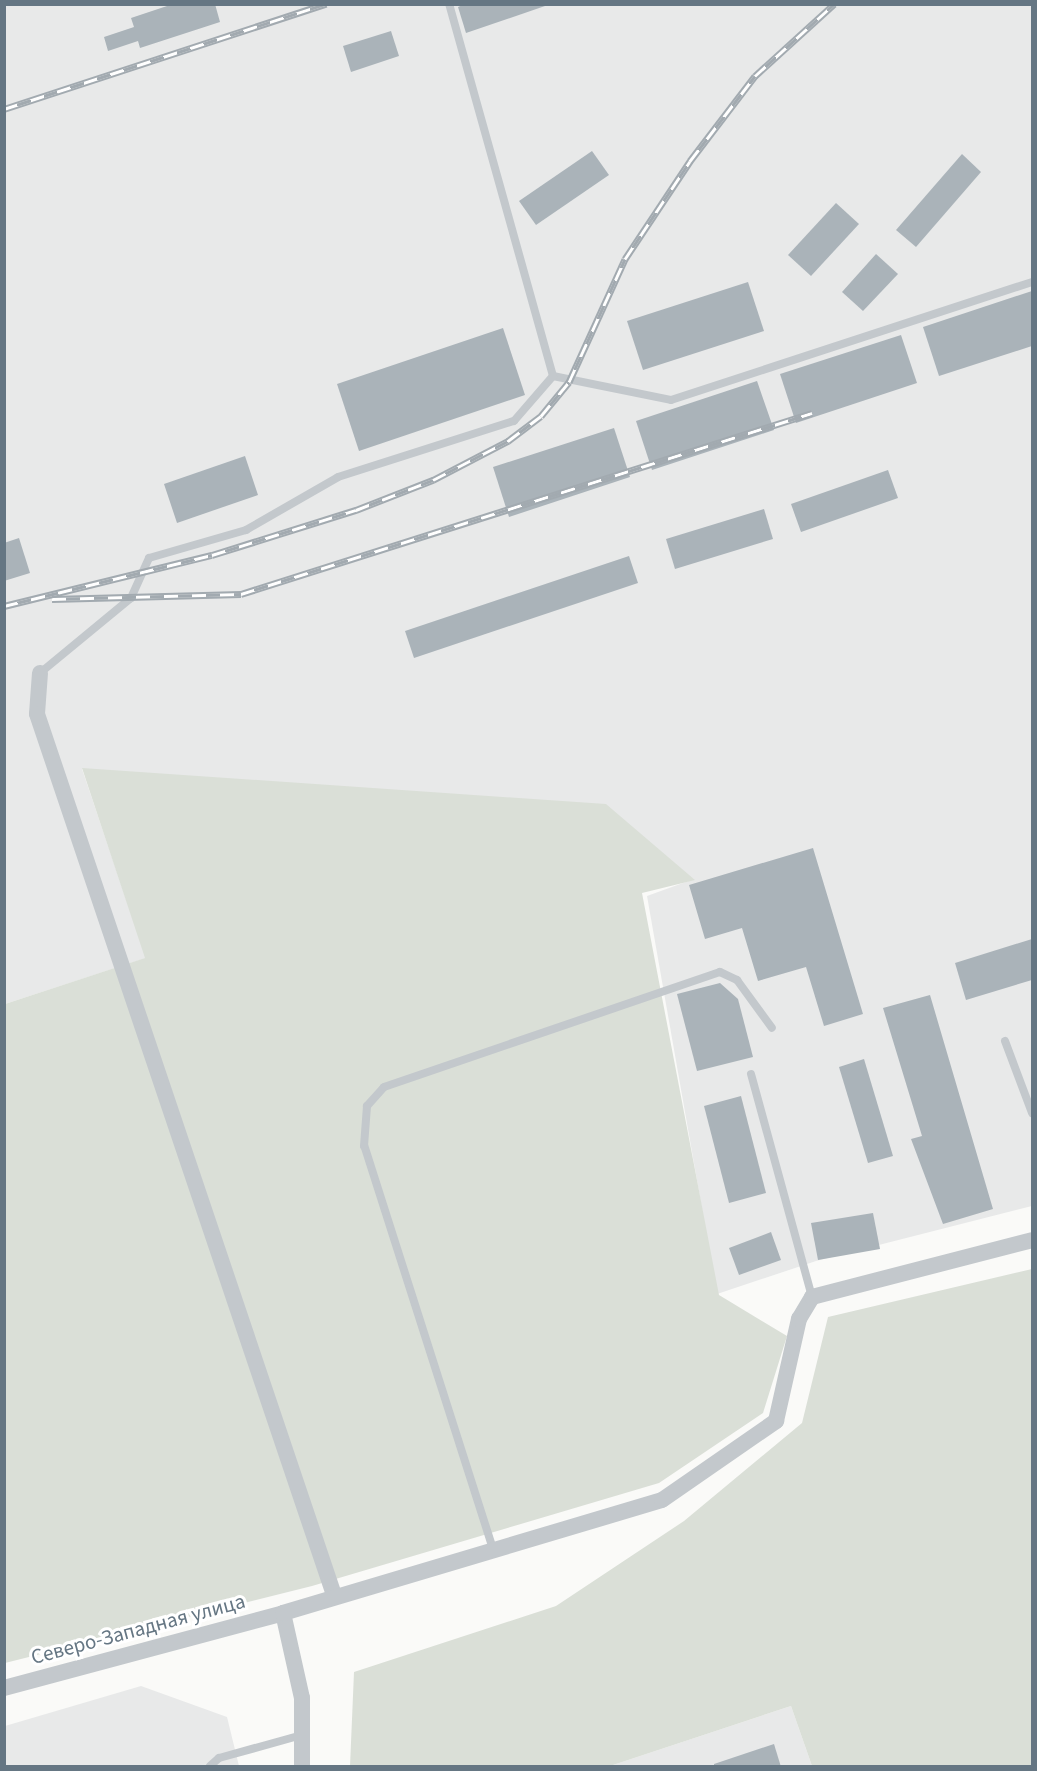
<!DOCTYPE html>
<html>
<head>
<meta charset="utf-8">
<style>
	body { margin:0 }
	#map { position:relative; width:1037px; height:1771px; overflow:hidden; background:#fafaf8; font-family:"Source Sans 3",sans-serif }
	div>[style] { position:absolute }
	.built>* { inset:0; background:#e8e9e9 }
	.green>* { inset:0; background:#dadfd7 }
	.building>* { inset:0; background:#aab3b9 }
	.service>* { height:8px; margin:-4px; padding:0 4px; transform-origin:4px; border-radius:4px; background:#c3c8cc }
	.minor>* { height:16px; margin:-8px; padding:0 8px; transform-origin:8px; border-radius:8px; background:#c3c8cc }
	.rail>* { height:7px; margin-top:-3.5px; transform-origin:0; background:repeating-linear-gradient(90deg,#fff 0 14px,#a2aab0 0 28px); box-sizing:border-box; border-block:2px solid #a2aab0 }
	span { translate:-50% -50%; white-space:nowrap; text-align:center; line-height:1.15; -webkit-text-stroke:6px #fff; paint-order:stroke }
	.street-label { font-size:21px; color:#657683 }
	.frame { position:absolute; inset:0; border:6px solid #657683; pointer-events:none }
</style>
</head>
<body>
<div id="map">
	<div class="built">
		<i style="clip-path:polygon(4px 5px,1032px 5px,1032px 1206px,816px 1261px,717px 1294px,647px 896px,694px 879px,82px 769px,146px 958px,5px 1004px)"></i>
		<i style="clip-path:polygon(141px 1686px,227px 1717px,239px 1766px,5px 1766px,5px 1726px)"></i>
		<i style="clip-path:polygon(791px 1706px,812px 1766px,610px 1766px)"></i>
	</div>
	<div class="green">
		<i style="clip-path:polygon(82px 768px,606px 804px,695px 880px,642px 893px,719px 1295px,787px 1336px,763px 1413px,659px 1483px,312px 1586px,5px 1663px,5px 1004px,145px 958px)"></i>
		<i style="clip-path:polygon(1032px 1269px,1032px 1766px,812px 1766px,791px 1706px,610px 1766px,350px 1766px,354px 1672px,556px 1606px,684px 1521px,802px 1423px,828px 1317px)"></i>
	</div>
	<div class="building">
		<i style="clip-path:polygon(173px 4px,215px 4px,220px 22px,140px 48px,138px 41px,108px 51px,104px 37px,134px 27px,131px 18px)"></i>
		<i style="clip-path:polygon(465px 4px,544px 4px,545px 6px,466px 33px,458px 7px)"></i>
		<i style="clip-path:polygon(391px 31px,399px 56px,351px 72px,343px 46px)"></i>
		<i style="clip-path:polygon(592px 151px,609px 175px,536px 225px,519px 201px)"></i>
		<i style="clip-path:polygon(962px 154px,981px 172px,916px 247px,896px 230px)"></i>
		<i style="clip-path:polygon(836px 203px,859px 224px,811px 276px,788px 255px)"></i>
		<i style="clip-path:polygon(876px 254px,898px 274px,863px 311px,842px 292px)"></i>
		<i style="clip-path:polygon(748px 282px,764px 331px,643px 370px,627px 321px)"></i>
		<i style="clip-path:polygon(1032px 291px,1032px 346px,939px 376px,923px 327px)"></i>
		<i style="clip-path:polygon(503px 328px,525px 395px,359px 451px,337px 384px)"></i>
		<i style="clip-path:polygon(901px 335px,917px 383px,796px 423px,780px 374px)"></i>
		<i style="clip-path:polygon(757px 381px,774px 430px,652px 470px,636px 421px)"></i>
		<i style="clip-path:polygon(614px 428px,630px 477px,509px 517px,493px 467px)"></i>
		<i style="clip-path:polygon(245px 456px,258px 495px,177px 523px,164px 484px)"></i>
		<i style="clip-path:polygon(888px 470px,898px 498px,801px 532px,791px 504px)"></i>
		<i style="clip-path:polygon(764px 509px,773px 539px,675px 569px,666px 539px)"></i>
		<i style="clip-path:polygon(19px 538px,30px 573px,4px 581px,4px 543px)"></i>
		<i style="clip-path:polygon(629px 556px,638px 583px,414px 658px,405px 631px)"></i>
		<i style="clip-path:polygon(813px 848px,863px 1014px,824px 1026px,806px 967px,758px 981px,742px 928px,705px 939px,689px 885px)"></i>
		<i style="clip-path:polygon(1032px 939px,1032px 980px,966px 1000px,955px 963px)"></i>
		<i style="clip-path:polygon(720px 983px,738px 999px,753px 1057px,697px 1071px,677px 994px)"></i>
		<i style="clip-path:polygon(930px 995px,993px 1209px,943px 1224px,911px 1139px,922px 1136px,883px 1008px)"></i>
		<i style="clip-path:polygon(864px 1059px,893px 1156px,868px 1163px,839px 1067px)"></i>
		<i style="clip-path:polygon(741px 1096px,766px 1193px,729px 1203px,704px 1106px)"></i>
		<i style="clip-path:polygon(873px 1213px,880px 1249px,818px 1260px,811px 1223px)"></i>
		<i style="clip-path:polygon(771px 1232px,781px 1260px,739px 1275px,729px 1248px)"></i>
		<i style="clip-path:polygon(774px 1744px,781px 1767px,714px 1767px,714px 1764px)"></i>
	</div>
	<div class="service">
		<i style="left:553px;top:376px;width:120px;rotate:11.5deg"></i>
		<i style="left:671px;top:400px;width:380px;rotate:-18.1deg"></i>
		<i style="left:40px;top:673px;width:118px;rotate:-39.5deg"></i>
		<i style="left:131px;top:598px;width:44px;rotate:-65.8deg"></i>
		<i style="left:149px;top:558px;width:101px;rotate:-16.1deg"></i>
		<i style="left:246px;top:530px;width:106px;rotate:-29.9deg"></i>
		<i style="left:338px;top:477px;width:185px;rotate:-17.7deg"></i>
		<i style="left:514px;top:421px;width:60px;rotate:-49.1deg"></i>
		<i style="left:553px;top:376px;width:386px;rotate:-105.6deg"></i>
		<i style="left:1005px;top:1041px;width:77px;rotate:69.4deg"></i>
		<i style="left:751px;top:1074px;width:231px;rotate:74.7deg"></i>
		<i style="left:493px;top:1549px;width:423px;rotate:-107.7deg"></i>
		<i style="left:364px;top:1146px;width:40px;rotate:-85.7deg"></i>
		<i style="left:367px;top:1106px;width:25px;rotate:-48deg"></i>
		<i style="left:384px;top:1087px;width:355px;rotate:-18.9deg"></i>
		<i style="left:720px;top:972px;width:19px;rotate:25deg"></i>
		<i style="left:737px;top:980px;width:59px;rotate:53.9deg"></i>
		<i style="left:210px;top:1766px;width:12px;rotate:-42deg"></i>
		<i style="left:219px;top:1758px;width:86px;rotate:-15.5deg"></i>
	</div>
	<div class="minor">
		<i style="left:40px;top:673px;width:41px;rotate:94.2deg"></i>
		<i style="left:37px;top:714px;width:930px;rotate:71.37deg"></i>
		<i style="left:283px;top:1613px;width:87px;rotate:77.4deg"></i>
		<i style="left:302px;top:1698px;width:68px;rotate:90deg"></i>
		<i style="left:4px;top:1688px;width:289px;rotate:-15deg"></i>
		<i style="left:283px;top:1613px;width:395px;rotate:-16.6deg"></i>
		<i style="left:662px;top:1500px;width:139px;rotate:-34.7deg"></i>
		<i style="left:776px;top:1421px;width:105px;rotate:-77.3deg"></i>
		<i style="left:799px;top:1319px;width:26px;rotate:-59deg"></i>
		<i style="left:812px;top:1297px;width:227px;rotate:-14.5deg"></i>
	</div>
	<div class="rail">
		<i style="left:4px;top:109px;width:339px;rotate:-18.1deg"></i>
		<i style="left:52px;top:599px;width:189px;rotate:-1.5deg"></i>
		<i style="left:241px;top:594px;width:599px;rotate:-17.59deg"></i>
		<i style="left:4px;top:606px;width:214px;rotate:-13.8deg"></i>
		<i style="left:212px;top:555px;width:151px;rotate:-17.4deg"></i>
		<i style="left:356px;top:510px;width:83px;rotate:-21.3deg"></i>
		<i style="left:433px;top:480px;width:85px;rotate:-27.5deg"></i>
		<i style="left:508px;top:441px;width:41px;rotate:-37.1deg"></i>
		<i style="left:541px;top:416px;width:44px;rotate:-50.5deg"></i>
		<i style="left:569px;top:382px;width:135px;rotate:-65.5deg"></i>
		<i style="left:625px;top:259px;width:118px;rotate:-56.4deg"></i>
		<i style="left:690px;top:161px;width:107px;rotate:-52.6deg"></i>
		<i style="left:755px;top:76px;width:107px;rotate:-42.3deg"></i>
	</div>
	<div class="street-label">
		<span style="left:138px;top:1629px;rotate:-15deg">Северо-Западная улица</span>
	</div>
	<div class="frame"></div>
</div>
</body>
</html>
